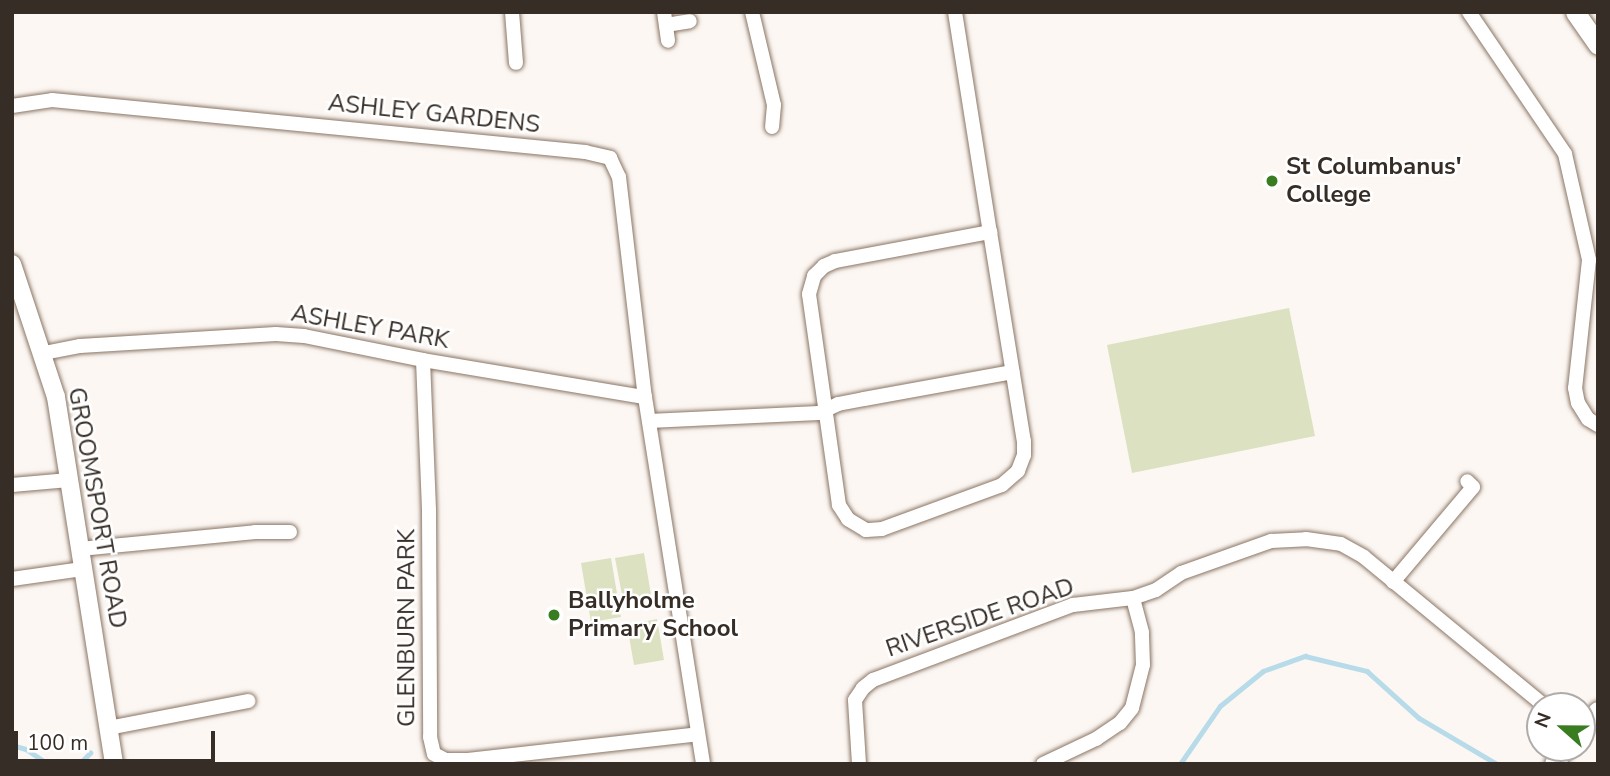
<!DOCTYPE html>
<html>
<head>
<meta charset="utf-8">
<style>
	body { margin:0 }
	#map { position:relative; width:1610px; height:776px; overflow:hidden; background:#fcf7f3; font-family:"Nunito Sans",sans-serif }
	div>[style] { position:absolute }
	.green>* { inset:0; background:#dce1c1 }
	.stream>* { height:4.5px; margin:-2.25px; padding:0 2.25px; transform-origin:2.25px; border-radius:2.25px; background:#b7dbe9 }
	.roads { filter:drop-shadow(0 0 2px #8b7564) drop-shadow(0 0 2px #8b7564) }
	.minor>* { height:14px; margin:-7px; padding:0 7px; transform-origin:7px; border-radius:7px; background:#fff }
	.major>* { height:18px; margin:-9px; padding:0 9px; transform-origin:9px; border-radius:9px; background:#fff }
	.highway>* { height:19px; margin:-9.5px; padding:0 9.5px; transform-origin:9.5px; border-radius:9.5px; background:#fff }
	.dots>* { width:19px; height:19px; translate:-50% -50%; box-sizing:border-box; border:4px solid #fff; border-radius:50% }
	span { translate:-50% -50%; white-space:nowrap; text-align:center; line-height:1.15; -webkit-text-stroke:5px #fff; paint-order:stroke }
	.street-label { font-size:24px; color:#362d26 }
	.poi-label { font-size:24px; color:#362d26; font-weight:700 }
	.left { translate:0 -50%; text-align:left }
	.frame { position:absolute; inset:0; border:14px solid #362d26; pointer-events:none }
	.north { position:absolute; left:1526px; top:692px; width:70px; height:70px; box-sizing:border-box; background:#fff; border:2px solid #afaba8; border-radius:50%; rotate:291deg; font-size:19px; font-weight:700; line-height:28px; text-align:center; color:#362d26 }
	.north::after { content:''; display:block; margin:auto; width:24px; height:32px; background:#397d20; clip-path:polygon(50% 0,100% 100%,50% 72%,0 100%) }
	.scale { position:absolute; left:14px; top:731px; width:201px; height:32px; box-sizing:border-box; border:4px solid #362d26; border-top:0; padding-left:9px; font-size:21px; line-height:24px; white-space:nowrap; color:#362d26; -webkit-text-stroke:5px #fff; paint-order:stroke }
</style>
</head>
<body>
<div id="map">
	<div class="green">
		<i style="clip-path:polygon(1289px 308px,1315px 436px,1132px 473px,1107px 345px)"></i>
		<i style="clip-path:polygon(644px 553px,651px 595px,623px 600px,615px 558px)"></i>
		<i style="clip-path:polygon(611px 558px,621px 617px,591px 622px,581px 563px)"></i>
		<i style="clip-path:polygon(657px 619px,664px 660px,634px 665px,627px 625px)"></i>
	</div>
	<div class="stream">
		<i style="left:12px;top:745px;width:15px;rotate:16deg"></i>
		<i style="left:26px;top:749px;width:27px;rotate:34deg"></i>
		<i style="left:52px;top:764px;width:29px;rotate:-4deg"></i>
		<i style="left:81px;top:762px;width:13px;rotate:-45deg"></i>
		<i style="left:1180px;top:764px;width:70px;rotate:-55.4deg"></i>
		<i style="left:1220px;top:706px;width:55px;rotate:-39.1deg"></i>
		<i style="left:1263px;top:671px;width:45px;rotate:-19.7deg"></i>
		<i style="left:1305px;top:656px;width:64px;rotate:13.6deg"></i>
		<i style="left:1367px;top:671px;width:70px;rotate:42.1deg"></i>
		<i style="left:1419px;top:718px;width:91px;rotate:30.5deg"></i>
	</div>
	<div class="roads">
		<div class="minor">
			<i style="left:512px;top:12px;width:51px;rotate:85.5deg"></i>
			<i style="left:664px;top:12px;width:29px;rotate:82deg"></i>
			<i style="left:752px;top:12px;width:96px;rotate:76.7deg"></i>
			<i style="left:774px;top:105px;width:22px;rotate:95deg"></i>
			<i style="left:955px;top:12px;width:223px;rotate:81deg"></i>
			<i style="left:990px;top:232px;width:212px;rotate:80.8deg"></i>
			<i style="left:1024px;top:441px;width:14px;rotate:90deg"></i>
			<i style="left:1024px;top:455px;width:17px;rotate:111deg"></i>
			<i style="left:1018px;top:471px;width:21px;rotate:139deg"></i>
			<i style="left:1002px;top:485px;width:128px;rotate:159.9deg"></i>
			<i style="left:882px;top:529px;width:16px;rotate:176deg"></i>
			<i style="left:866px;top:530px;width:21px;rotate:-149deg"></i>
			<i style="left:848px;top:519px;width:17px;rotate:-123deg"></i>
			<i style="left:839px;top:505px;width:213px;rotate:-98.1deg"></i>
			<i style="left:809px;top:294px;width:19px;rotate:-74deg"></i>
			<i style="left:814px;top:276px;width:14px;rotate:-45deg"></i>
			<i style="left:824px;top:266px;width:12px;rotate:-24deg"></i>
			<i style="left:835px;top:261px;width:158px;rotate:-10.6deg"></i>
			<i style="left:1469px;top:12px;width:171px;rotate:55.9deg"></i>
			<i style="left:1565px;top:154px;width:109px;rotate:77.2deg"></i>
			<i style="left:1589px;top:260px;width:129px;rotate:96.2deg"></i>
			<i style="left:1575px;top:388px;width:15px;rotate:79deg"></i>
			<i style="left:1578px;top:403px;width:19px;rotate:58deg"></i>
			<i style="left:1588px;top:419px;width:12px;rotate:31deg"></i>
			<i style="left:666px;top:25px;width:24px;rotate:-9deg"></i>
			<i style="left:12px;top:106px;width:40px;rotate:-8.5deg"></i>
			<i style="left:52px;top:100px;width:536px;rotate:5.57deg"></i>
			<i style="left:585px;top:152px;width:26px;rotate:13deg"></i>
			<i style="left:610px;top:158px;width:21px;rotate:65deg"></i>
			<i style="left:619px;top:177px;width:222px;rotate:83.3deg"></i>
			<i style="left:645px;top:397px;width:372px;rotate:81deg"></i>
			<i style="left:44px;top:353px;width:37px;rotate:-11deg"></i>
			<i style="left:80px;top:346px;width:196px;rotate:-3.5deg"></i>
			<i style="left:276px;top:334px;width:28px;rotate:4deg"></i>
			<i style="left:304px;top:336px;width:121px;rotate:11.4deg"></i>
			<i style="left:423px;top:360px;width:225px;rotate:9.5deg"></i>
			<i style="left:423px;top:360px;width:151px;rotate:87.7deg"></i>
			<i style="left:429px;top:511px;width:226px;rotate:89.7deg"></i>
			<i style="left:430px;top:737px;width:17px;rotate:77deg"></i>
			<i style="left:434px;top:754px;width:13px;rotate:27deg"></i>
			<i style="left:446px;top:760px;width:22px"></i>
			<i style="left:468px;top:760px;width:231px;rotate:-6.4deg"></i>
			<i style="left:649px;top:421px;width:170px;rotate:-2.7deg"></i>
			<i style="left:819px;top:413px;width:21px;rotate:-25deg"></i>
			<i style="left:838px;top:404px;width:26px;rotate:-11deg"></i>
			<i style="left:864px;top:399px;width:151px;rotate:-10.3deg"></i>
			<i style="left:12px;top:485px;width:57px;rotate:-5deg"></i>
			<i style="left:80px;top:549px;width:176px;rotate:-5.5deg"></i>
			<i style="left:255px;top:532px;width:35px"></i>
			<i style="left:12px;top:579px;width:71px;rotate:-8.1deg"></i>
			<i style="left:1393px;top:582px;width:124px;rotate:-49.9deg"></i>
			<i style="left:1473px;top:487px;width:8px;rotate:-135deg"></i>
			<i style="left:108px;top:728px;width:143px;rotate:-10.9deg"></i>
			<i style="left:859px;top:764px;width:64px;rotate:-93.6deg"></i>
			<i style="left:855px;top:700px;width:14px;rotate:-56deg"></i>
			<i style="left:863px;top:688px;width:13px;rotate:-39deg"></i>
			<i style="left:873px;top:680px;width:214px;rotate:-20.6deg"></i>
			<i style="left:1073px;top:605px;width:60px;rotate:-6.7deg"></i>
			<i style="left:1133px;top:598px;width:24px;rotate:-19deg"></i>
			<i style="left:1156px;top:590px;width:30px;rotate:-34deg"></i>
			<i style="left:1181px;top:573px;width:96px;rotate:-19.6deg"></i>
			<i style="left:1271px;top:541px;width:35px;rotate:-3deg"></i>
			<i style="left:1306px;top:539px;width:35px;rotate:8deg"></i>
			<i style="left:1341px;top:544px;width:26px;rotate:29deg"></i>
			<i style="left:1364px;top:557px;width:234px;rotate:39.5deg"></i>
			<i style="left:1043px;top:764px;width:59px;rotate:-25.3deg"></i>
			<i style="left:1096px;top:739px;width:29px;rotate:-34deg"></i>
			<i style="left:1120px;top:723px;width:19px;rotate:-51deg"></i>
			<i style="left:1132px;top:708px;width:44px;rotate:-75.7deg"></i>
			<i style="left:1143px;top:665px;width:33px;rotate:-92deg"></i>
			<i style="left:1142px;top:632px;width:35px;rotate:-105deg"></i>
		</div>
		<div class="major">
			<i style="left:12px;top:264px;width:140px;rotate:71.7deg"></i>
			<i style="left:56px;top:397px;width:372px;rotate:81deg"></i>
			<i style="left:1582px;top:730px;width:25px;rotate:-50deg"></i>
			<i style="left:1554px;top:764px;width:21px;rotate:-51deg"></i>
		</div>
		<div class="highway">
			<i style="left:1575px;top:12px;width:40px;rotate:55.1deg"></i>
		</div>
	</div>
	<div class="dots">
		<i style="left:1272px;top:181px;background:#397d20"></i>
		<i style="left:554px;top:615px;background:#397d20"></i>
	</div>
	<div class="street-label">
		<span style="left:434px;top:114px;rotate:6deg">ASHLEY GARDENS</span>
		<span style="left:370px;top:327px;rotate:10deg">ASHLEY PARK</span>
		<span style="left:97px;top:508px;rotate:80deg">GROOMSPORT ROAD</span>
		<span style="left:980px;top:618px;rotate:-19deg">RIVERSIDE ROAD</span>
		<span style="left:407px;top:628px;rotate:-90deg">GLENBURN PARK</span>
	</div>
	<div class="poi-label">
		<span class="left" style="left:1286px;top:181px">St Columbanus'<br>College</span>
		<span class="left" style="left:568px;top:615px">Ballyholme<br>Primary School</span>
	</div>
	<div class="frame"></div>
	<div class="north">N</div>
	<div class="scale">100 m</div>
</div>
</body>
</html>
